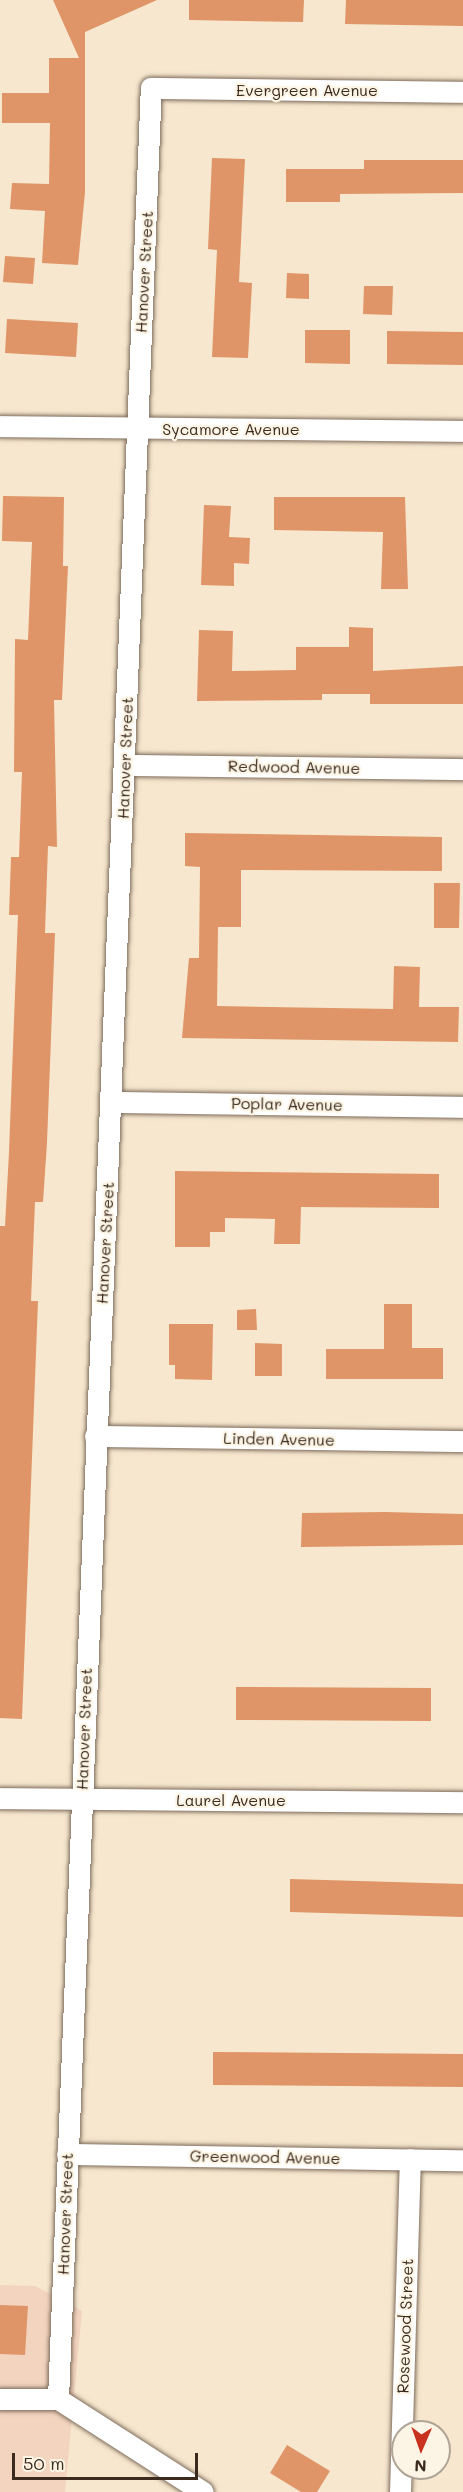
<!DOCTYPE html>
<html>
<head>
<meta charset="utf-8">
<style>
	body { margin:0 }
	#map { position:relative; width:463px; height:2492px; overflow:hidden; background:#f7e7ce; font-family:Mali,sans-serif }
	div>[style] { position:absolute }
	.built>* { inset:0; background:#f3d4bf }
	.building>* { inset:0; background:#df9567 }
	.roads { filter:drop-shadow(0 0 2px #7d6c5c) drop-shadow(0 0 2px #7d6c5c) }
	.minor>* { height:21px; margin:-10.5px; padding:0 10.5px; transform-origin:10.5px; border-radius:10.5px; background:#fff }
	span { translate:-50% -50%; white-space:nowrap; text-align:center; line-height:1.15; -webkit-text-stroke:4.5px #fcf5e5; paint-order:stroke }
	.street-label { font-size:16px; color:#3b2a1e }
	.north { position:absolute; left:391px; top:2420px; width:60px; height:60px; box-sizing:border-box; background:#fcf5e5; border:2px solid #afa495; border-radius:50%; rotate:182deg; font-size:16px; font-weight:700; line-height:24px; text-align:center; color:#3b2a1e }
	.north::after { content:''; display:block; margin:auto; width:21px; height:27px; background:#c8321e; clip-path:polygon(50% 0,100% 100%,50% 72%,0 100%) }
	.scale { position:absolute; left:12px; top:2453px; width:186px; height:27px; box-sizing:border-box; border:3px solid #3b2a1e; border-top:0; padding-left:8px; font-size:18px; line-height:21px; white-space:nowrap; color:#3b2a1e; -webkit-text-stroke:4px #fcf5e5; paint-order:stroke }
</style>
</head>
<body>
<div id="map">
	<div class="built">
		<i style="clip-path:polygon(0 2285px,35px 2286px,82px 2311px,65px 2492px,0 2492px)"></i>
	</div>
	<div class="building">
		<i style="clip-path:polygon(53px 0,157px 0,85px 32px,85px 192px,78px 265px,42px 263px,45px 211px,10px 209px,12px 183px,49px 184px,50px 123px,2px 123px,2px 93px,49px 93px,49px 58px,79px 58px)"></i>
		<i style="clip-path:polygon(189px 0,304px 0,303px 22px,189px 20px)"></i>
		<i style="clip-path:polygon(346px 0,463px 0,463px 26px,345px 24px)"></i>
		<i style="clip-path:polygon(212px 158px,245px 159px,239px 282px,252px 283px,248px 358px,212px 357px,217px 250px,208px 249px)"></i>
		<i style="clip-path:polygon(364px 160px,463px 160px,463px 193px,340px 194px,340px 202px,286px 202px,286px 169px,364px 169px)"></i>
		<i style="clip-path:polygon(5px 256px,35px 258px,33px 284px,3px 282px)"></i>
		<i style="clip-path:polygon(287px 273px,309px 274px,309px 299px,286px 298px)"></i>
		<i style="clip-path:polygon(364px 286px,393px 286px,392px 315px,363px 314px)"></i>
		<i style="clip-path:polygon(7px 319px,78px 323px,76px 357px,5px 353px)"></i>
		<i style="clip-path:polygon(305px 330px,350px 330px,350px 364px,305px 363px)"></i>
		<i style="clip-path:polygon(387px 331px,463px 332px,463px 365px,387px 364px)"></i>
		<i style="clip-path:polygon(3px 496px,64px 497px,63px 566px,68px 566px,62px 700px,54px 700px,57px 847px,48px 846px,45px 933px,55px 933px,47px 1143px,43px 1202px,35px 1202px,31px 1301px,38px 1301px,22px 1719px,0 1718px,0 1226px,5px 1226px,9px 1152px,18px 915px,9px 915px,11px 857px,19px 857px,22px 772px,14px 772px,15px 639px,28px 640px,32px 542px,2px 541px)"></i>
		<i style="clip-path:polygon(274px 497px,405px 497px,408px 589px,381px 589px,383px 532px,274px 530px)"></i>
		<i style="clip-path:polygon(204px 505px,231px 506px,229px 537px,250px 538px,249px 564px,234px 563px,234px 586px,201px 585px)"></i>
		<i style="clip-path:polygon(349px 627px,373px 628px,373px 671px,463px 666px,463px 704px,370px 704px,370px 694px,322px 694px,322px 700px,197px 701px,199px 630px,233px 631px,232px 671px,296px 670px,296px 647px,349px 647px)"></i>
		<i style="clip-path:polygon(185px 833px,442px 837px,442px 871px,241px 870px,241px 927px,218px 927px,217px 1006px,393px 1009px,394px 966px,420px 967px,419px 1007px,459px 1007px,458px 1042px,182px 1038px,189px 958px,199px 958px,200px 867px,185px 866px)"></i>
		<i style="clip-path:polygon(434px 883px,460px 883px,459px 928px,434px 928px)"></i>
		<i style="clip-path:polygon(175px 1171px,439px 1174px,439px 1208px,301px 1207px,300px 1244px,274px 1244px,275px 1219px,225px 1218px,225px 1232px,210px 1232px,210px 1247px,175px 1247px)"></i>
		<i style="clip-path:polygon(384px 1304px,412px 1304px,412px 1348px,443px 1348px,443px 1379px,326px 1379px,326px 1349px,384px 1349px)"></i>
		<i style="clip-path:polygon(256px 1309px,257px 1330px,237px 1330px,237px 1310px)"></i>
		<i style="clip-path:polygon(169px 1324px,213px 1324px,212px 1380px,175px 1379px,175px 1365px,169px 1365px)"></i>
		<i style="clip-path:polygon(255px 1343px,282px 1344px,282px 1376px,255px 1376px)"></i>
		<i style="clip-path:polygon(385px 1512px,463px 1514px,463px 1545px,301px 1547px,302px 1513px)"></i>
		<i style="clip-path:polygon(236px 1687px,431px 1688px,431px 1721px,236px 1720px)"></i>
		<i style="clip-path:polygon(290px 1879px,463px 1884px,463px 1917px,290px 1912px)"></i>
		<i style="clip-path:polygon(213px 2052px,463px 2054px,463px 2087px,213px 2085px)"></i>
		<i style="clip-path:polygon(0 2305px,28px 2306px,25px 2355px,0 2354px)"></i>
		<i style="clip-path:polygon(287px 2445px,330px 2471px,317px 2492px,301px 2492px,270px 2473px)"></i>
	</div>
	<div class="roads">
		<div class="minor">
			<i style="left:0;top:426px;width:463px;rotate:0.6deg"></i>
			<i style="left:125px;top:765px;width:338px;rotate:0.7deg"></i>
			<i style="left:112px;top:1102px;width:351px;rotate:0.8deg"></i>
			<i style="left:95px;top:1436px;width:368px;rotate:0.8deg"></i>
			<i style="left:0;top:1798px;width:463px;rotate:0.5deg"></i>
			<i style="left:67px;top:2154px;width:396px;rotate:0.9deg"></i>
			<i style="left:0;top:2399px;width:58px"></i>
			<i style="left:58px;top:2399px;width:172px;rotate:32.7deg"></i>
			<i style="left:58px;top:2399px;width:2313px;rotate:-87.7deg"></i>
			<i style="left:151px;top:88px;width:312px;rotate:0.7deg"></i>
			<i style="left:400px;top:2492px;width:333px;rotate:-88.3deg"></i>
		</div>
	</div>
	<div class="street-label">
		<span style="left:307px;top:90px">Evergreen Avenue</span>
		<span style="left:144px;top:272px;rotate:-87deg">Hanover Street</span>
		<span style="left:231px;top:429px">Sycamore Avenue</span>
		<span style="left:125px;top:758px;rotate:-88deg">Hanover Street</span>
		<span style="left:294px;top:767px;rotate:1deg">Redwood Avenue</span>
		<span style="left:287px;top:1104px;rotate:1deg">Poplar Avenue</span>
		<span style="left:105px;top:1243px;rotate:-87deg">Hanover Street</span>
		<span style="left:279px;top:1439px;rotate:1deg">Linden Avenue</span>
		<span style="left:84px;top:1729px;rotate:-88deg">Hanover Street</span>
		<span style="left:231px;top:1800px">Laurel Avenue</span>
		<span style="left:265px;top:2157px;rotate:1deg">Greenwood Avenue</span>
		<span style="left:65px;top:2214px;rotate:-88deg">Hanover Street</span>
		<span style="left:405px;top:2326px;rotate:-88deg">Rosewood Street</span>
	</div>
	<div class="north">N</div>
	<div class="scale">50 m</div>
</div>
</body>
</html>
